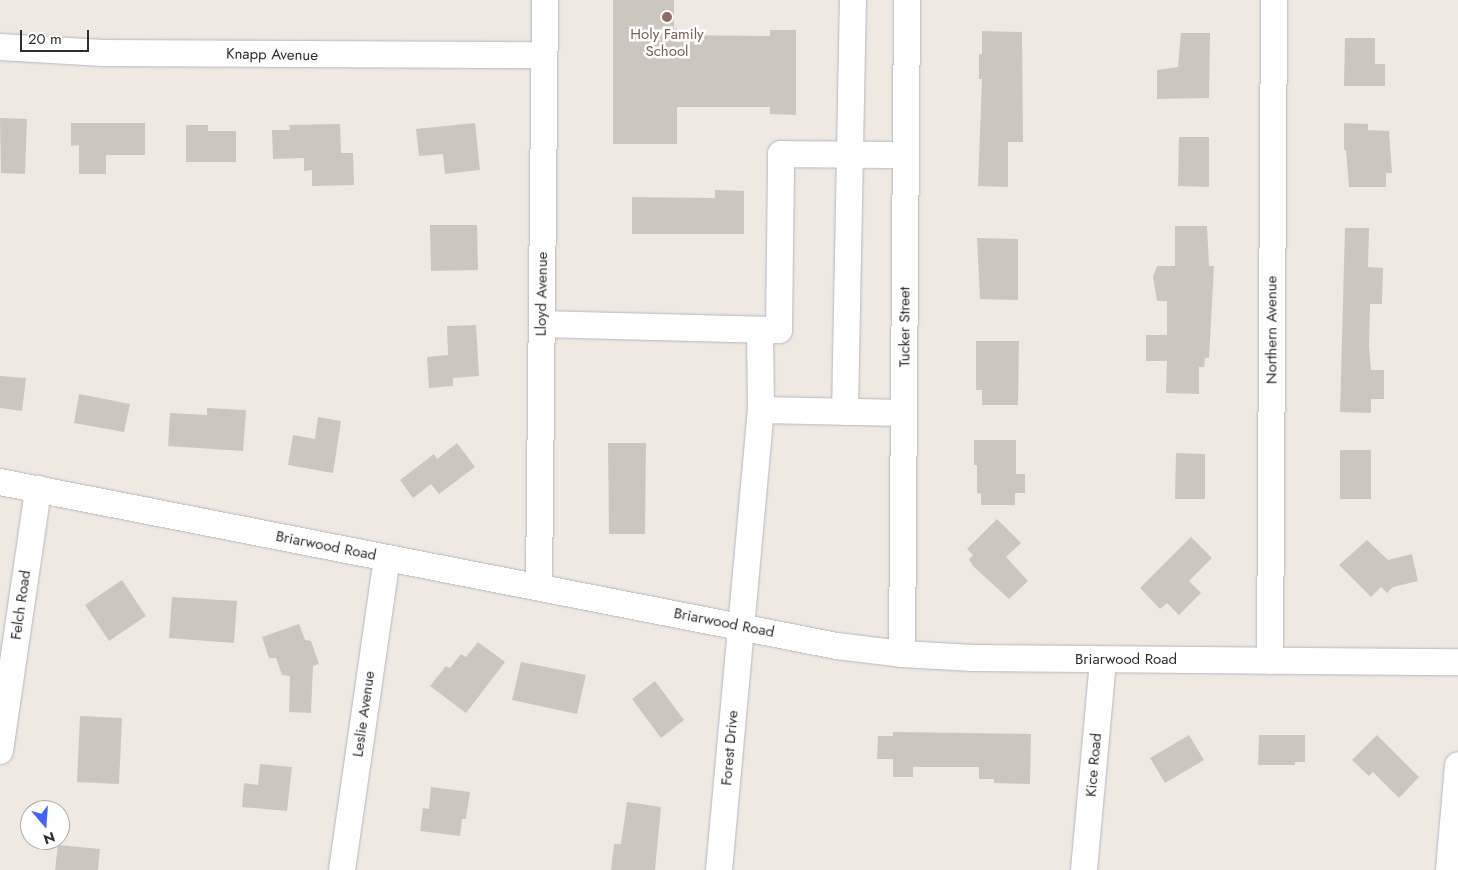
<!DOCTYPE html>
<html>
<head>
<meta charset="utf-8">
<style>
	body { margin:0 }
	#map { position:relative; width:1458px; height:870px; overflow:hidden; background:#efe9e1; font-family:Jost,sans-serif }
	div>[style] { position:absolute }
	.building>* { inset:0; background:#cbc7bf }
	.roads { filter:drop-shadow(0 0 1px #b4b7c1) drop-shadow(0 0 1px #b4b7c1) }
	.minor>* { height:26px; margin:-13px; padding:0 13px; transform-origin:13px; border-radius:13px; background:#fff }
	.dots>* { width:14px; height:14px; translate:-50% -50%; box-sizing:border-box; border:2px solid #fff; border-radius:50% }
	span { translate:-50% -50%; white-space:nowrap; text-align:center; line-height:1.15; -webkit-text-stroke:5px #fff; paint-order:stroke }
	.education-label { font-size:15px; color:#785e54 }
	.street-label { font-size:15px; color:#2e2e2e }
	.north { position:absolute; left:20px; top:800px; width:50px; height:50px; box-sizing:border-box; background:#fff; border:1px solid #ababab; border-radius:50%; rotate:162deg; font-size:14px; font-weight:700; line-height:20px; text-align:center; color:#2e2e2e }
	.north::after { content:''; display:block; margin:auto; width:18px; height:22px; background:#4264fb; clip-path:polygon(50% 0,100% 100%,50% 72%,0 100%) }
	.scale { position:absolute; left:20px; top:30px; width:69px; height:22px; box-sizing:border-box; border:2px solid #2e2e2e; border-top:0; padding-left:6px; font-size:15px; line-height:18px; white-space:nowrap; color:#2e2e2e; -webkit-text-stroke:4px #fff; paint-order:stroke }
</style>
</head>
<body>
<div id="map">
	<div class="building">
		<i style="clip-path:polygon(613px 0,674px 0,674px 29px,677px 28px,677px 35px,770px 36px,770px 30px,796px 30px,796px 115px,770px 114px,770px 107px,677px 107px,677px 144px,613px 144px)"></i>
		<i style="clip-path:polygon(982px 31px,1022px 32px,1023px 142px,1008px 142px,1008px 187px,978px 186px,982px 79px,979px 79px,979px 54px,982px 54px)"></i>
		<i style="clip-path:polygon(1181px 33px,1210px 33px,1209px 98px,1157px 99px,1157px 70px,1178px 67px)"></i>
		<i style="clip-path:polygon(1345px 38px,1375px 38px,1375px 64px,1385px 64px,1385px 86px,1344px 86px)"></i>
		<i style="clip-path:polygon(0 118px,27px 119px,25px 174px,1px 173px)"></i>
		<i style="clip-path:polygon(71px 123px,145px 123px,145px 155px,106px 155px,106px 174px,79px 174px,79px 145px,71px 146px)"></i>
		<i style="clip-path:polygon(475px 123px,480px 170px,445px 174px,443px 154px,419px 156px,416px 129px)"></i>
		<i style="clip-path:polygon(1344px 123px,1368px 124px,1368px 130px,1389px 131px,1392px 173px,1386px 173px,1386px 187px,1349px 187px,1346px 150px,1344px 150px)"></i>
		<i style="clip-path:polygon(340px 124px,341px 153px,353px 153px,354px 185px,312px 186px,312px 170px,304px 171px,304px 158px,273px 159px,272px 130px,290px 130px,289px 125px)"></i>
		<i style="clip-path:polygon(186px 125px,208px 125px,208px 131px,236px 131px,236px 162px,186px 162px)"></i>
		<i style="clip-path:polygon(1179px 137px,1209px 137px,1209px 187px,1178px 186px)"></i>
		<i style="clip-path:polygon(715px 190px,744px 191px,744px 234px,632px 234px,632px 197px,715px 198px)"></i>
		<i style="clip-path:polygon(430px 225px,477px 225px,478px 270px,431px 271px)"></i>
		<i style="clip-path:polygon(1175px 226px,1207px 226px,1209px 266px,1214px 266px,1209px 358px,1205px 358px,1204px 367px,1199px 367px,1199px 394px,1166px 393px,1167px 361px,1146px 361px,1146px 335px,1167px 335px,1167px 301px,1157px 301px,1153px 277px,1157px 266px,1175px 266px)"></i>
		<i style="clip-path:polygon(1345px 228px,1369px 228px,1368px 267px,1383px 268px,1382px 304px,1370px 304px,1369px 346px,1371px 370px,1384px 370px,1384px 399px,1371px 399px,1371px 413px,1340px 412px)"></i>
		<i style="clip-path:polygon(977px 238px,1018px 239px,1018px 300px,980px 299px)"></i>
		<i style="clip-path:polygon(476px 325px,479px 376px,453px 378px,453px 386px,429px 388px,427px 357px,448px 355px,447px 326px)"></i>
		<i style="clip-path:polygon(976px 341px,1019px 341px,1018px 405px,982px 405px,982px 390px,976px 390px)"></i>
		<i style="clip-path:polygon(0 376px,26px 378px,22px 411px,0 408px)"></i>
		<i style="clip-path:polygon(79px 394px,130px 404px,124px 432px,74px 423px)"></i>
		<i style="clip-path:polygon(207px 408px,246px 410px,243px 451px,168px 446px,170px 413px,207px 415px)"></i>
		<i style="clip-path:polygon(318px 417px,341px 421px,333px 473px,288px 465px,293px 435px,315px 439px)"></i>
		<i style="clip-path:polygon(974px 440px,1016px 440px,1016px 474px,1025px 474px,1025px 493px,1015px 493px,1015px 505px,981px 505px,981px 494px,977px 493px,977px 465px,974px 465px)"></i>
		<i style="clip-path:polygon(457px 443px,475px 467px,439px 494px,431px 484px,413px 498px,400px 480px,434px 454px,437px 459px)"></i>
		<i style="clip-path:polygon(608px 443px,646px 443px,645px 534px,609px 534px)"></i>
		<i style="clip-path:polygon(1340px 450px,1371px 450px,1371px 499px,1340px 499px)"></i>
		<i style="clip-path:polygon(1176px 453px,1205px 454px,1205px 499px,1175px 499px)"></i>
		<i style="clip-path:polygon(997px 519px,1021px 543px,1006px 557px,1028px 581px,1009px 599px,973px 566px,969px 559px,973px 555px,967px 549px)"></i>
		<i style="clip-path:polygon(1191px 537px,1212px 558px,1189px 581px,1201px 593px,1179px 615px,1167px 603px,1160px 609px,1140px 588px)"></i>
		<i style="clip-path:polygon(1367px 540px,1388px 560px,1412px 554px,1418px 581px,1393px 587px,1387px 593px,1381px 587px,1371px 597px,1339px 565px)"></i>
		<i style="clip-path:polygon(122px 580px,146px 616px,109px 641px,85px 605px)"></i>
		<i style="clip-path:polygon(172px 597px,237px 601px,234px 643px,169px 638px)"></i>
		<i style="clip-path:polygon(299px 624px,305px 640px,311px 641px,319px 664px,313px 666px,311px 713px,289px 712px,290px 676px,282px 675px,276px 658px,269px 658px,262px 637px)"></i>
		<i style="clip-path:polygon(478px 642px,505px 662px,466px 713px,430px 686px,446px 666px,450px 668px,461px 654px,466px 657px)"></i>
		<i style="clip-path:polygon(521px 662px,586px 675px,577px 714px,512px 700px)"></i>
		<i style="clip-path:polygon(655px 681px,684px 720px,661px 738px,632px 699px)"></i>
		<i style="clip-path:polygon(80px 716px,122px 718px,119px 784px,77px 782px)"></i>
		<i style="clip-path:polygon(893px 732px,1031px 734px,1030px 784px,994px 783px,994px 779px,979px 779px,979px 767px,913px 767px,913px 777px,893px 777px,893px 759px,877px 759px,878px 736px,893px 736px)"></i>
		<i style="clip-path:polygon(1189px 735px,1204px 760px,1165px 783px,1150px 758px)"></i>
		<i style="clip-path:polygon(1259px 735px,1305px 735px,1305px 762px,1295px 762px,1295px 765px,1258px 765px)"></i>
		<i style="clip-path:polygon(1377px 735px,1419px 777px,1399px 798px,1373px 772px,1369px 776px,1352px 760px)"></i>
		<i style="clip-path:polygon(260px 764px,292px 767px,287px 811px,242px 807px,244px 783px,258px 785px)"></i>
		<i style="clip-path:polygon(431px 787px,470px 792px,466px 819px,462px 819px,460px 836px,420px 831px,423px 808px,429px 809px)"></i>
		<i style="clip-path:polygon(627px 802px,661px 807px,655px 870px,611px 870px,614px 844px,621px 844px)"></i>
		<i style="clip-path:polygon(58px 845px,100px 849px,98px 870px,55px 870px)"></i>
	</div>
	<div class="roads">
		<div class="minor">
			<i style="left:0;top:47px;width:103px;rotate:3.3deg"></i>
			<i style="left:103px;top:53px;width:441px;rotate:0.3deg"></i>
			<i style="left:542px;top:324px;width:237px;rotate:1.5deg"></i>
			<i style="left:779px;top:330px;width:176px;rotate:-89.3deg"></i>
			<i style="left:781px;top:154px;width:125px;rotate:0.5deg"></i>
			<i style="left:761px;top:410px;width:143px;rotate:1.2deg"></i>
			<i style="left:845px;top:412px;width:412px;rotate:-88.9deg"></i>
			<i style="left:0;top:482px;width:853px;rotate:11.09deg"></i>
			<i style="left:837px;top:646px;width:65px;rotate:7deg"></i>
			<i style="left:902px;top:654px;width:71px;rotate:3.2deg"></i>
			<i style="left:973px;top:658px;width:485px;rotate:0.5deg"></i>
			<i style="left:539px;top:587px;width:587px;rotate:-89.41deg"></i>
			<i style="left:902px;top:654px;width:654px;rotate:-89.56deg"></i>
			<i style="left:1270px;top:661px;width:661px;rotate:-89.65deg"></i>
			<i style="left:0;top:751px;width:265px;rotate:-81.7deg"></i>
			<i style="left:342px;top:870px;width:315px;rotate:-81.8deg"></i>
			<i style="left:719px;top:870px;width:462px;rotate:-84.8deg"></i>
			<i style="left:761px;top:410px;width:80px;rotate:-90.7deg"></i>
			<i style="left:1084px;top:870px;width:211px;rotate:-84.8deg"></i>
			<i style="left:1449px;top:870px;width:105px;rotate:-85.1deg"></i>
		</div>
	</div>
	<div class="dots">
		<i style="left:667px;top:17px;background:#8d6e63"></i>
	</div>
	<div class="education-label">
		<span style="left:667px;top:43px">Holy Family<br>School</span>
	</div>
	<div class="street-label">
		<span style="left:272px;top:55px;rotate:1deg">Knapp Avenue</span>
		<span style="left:542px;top:294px;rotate:-89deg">Lloyd Avenue</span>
		<span style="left:905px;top:327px;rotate:-90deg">Tucker Street</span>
		<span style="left:1272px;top:330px;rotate:-90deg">Northern Avenue</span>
		<span style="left:326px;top:546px;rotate:11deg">Briarwood Road</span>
		<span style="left:21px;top:605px;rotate:-82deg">Felch Road</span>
		<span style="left:724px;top:623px;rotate:11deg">Briarwood Road</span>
		<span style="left:1126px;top:660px">Briarwood Road</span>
		<span style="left:364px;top:714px;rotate:-82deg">Leslie Avenue</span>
		<span style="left:730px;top:748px;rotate:-85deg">Forest Drive</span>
		<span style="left:1094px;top:765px;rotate:-85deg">Kice Road</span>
	</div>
	<div class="north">N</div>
	<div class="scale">20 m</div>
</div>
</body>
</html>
